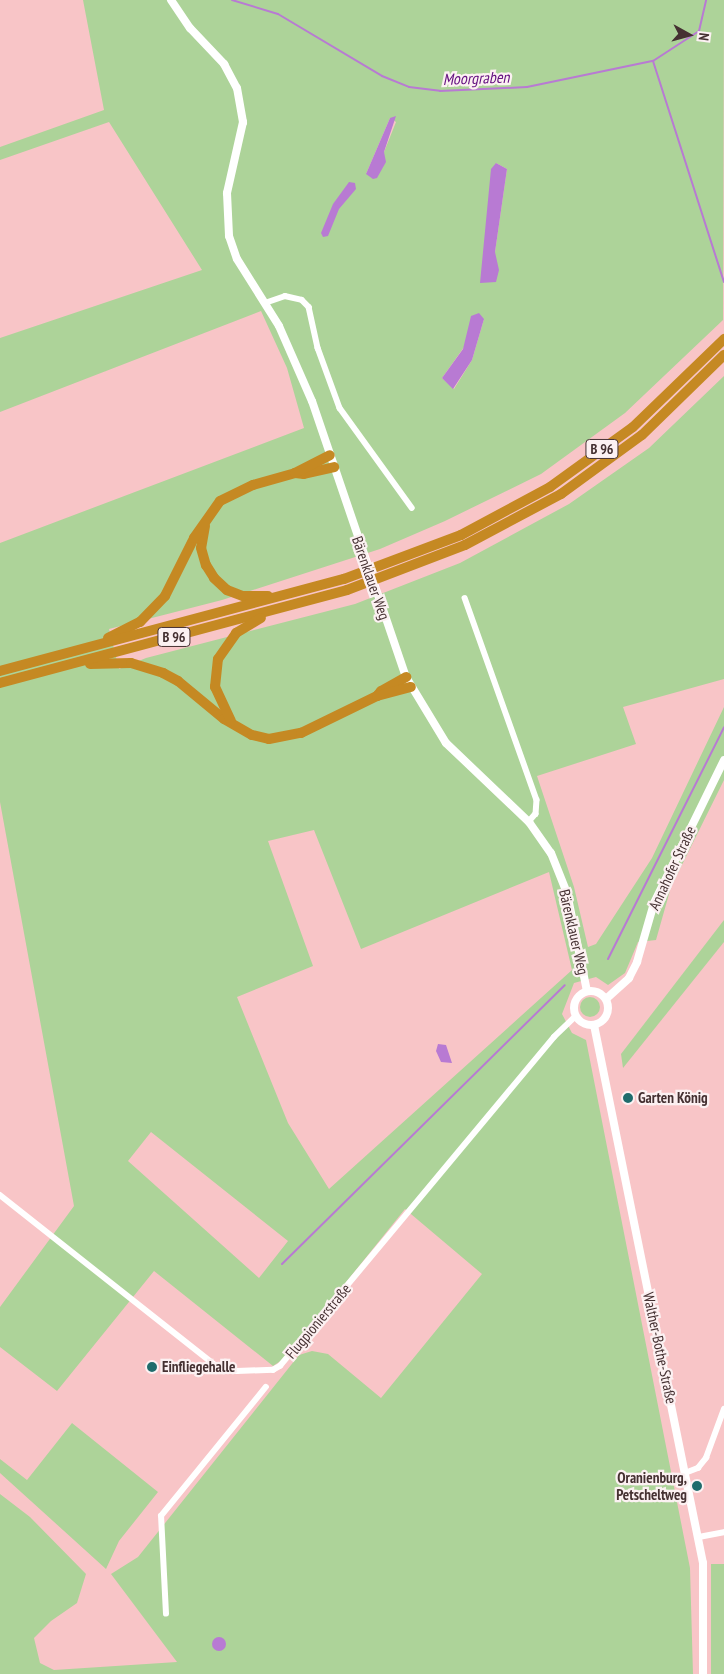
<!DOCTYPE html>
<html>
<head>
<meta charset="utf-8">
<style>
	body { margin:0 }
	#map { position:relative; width:724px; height:1674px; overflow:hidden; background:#f8c5c7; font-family:"PT Sans Narrow",sans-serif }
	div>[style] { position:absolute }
	.green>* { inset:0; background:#add399 }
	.round { border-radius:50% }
	.water>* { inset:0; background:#b87ad3 }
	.stream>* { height:2px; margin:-1px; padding:0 1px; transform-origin:1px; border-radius:1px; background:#b87ad3 }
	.street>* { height:5.5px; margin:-2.75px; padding:0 2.75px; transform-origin:2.75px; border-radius:2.75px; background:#fff }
	.secondary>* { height:8px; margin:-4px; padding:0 4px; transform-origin:4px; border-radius:4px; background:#fff }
	.secondary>.ring { margin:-4px; padding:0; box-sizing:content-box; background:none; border:8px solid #fff; border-radius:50% }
	.highway>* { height:10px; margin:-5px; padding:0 5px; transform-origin:5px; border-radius:5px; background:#c58923 }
	.dots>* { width:14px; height:14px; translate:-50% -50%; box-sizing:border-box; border:2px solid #fcf1f2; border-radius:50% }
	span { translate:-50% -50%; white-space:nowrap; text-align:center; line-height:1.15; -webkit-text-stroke:4.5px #fcf1f2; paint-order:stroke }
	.shield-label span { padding:1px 4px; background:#fcf1f2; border:1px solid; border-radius:4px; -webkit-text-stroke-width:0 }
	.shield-label { font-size:14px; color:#453132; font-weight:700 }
	.street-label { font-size:15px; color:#453132 }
	.poi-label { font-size:15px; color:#453132; font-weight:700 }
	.left { translate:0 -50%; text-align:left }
	.right { translate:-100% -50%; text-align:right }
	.water-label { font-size:16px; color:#661482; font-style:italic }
	.north { position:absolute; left:664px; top:10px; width:50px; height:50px; -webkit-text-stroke:4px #fcf1f2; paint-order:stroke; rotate:97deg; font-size:14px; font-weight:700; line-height:20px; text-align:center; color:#453132 }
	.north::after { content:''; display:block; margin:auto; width:18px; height:22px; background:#453132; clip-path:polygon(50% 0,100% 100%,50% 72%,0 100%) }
</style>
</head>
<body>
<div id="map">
	<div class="green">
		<i style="clip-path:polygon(evenodd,83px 0,724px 0,723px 320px,625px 413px,541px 474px,445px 521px,380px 549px,222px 600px,109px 629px,119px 669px,146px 658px,355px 604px,460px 563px,569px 504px,649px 448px,724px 376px,724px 679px,623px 707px,636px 744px,537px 776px,574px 887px,588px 947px,596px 944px,652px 858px,724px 707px,724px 780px,671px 887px,656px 940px,638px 942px,625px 973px,608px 985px,596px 977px,574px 983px,562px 1014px,572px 1033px,586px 1040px,690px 1568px,693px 1674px,0 1674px,0 1494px,30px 1517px,86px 1574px,77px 1603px,51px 1621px,34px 1638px,40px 1663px,54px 1670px,177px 1662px,111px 1574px,138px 1557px,299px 1355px,312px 1351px,328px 1354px,381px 1398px,482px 1274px,405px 1209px,285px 1358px,273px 1366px,154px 1271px,57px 1391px,0 1347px,0 1307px,74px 1206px,0 802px,0 543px,304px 428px,287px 368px,261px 311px,0 412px,0 338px,202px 270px,109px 122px,0 160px,0 147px,104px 110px,83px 0,390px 118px,396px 122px,384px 152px,366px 174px,390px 118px,83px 0,496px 163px,507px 169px,495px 252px,496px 163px,83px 0,484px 319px,472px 360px,454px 389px,442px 378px,484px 319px,83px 0,314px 830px,361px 949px,549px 872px,572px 970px,329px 1189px,288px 1123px,237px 997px,313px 966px,268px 841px,314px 830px,83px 0,151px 1132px,288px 1241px,259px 1278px,128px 1161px,151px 1132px)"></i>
		<i style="clip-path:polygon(724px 920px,724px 942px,623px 1068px,621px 1054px)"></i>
		<i class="round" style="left:580px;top:997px;width:20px;height:20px"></i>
		<i style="clip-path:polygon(72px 1423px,158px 1492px,119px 1541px,106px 1569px,0 1473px,0 1459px,27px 1480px)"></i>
		<i style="clip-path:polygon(711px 1564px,724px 1564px,724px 1674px,711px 1674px)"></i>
	</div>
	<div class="water">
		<i style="clip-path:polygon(396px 116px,384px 152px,386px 162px,377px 178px,373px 179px,366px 174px,390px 118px)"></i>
		<i style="clip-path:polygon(496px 163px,507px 169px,495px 252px,499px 270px,496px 282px,480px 283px,491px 169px)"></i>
		<i style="clip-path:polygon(349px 182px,355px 183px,356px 189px,339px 209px,328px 236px,323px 237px,321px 233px,333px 204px)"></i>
		<i style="clip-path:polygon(479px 313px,484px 319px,472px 360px,453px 389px,442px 378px,463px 349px,471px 316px)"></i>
		<i style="clip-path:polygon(438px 1044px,446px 1045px,452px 1063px,441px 1062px,436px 1051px)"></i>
		<i class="round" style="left:212px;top:1637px;width:14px;height:14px"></i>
	</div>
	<div class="stream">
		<i style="left:232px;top:0;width:48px;rotate:16.9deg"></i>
		<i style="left:278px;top:14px;width:121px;rotate:30.8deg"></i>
		<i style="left:382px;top:76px;width:29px;rotate:22deg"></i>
		<i style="left:409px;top:87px;width:31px;rotate:7deg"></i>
		<i style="left:440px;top:91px;width:87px;rotate:-2.6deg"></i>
		<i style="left:527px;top:87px;width:129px;rotate:-11.7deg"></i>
		<i style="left:653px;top:61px;width:55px;rotate:-33.1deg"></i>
		<i style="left:699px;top:31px;width:32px;rotate:-77deg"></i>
		<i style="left:653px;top:61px;width:232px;rotate:72.2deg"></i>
		<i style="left:608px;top:959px;width:259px;rotate:-63.4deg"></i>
		<i style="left:282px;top:1264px;width:397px;rotate:-44.6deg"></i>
	</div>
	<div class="street">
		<i style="left:265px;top:303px;width:21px;rotate:-19deg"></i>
		<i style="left:285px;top:296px;width:17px;rotate:13deg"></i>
		<i style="left:302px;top:300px;width:10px;rotate:45deg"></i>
		<i style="left:309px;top:307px;width:42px;rotate:77.6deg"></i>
		<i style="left:318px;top:348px;width:64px;rotate:69.9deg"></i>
		<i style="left:340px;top:408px;width:123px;rotate:54.2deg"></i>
		<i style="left:465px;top:598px;width:214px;rotate:70.4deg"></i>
		<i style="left:537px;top:800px;width:14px;rotate:94deg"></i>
		<i style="left:536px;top:814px;width:11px;rotate:131deg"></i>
		<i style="left:0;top:1195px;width:274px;rotate:38.3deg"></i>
		<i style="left:215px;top:1365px;width:23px;rotate:15deg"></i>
		<i style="left:237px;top:1371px;width:36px;rotate:-2deg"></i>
		<i style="left:273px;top:1370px;width:8px;rotate:-30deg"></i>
		<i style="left:280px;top:1366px;width:428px;rotate:-50.2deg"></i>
		<i style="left:554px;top:1037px;width:30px;rotate:-44deg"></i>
		<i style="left:685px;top:1473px;width:14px;rotate:-21deg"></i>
		<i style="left:698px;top:1468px;width:13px;rotate:-51deg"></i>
		<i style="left:706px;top:1458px;width:52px;rotate:-69.8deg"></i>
		<i style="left:699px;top:1537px;width:25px;rotate:-11deg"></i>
		<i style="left:166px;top:1614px;width:98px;rotate:-92.9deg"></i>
		<i style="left:161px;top:1516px;width:166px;rotate:-50.9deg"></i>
	</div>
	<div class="secondary">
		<i style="left:171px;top:0;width:34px;rotate:56deg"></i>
		<i style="left:190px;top:28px;width:50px;rotate:46.6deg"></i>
		<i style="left:224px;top:64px;width:27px;rotate:62deg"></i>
		<i style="left:237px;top:88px;width:35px;rotate:80deg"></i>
		<i style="left:243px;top:122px;width:73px;rotate:102.7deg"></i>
		<i style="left:227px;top:193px;width:43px;rotate:87.3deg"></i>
		<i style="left:229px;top:236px;width:24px;rotate:71deg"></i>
		<i style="left:237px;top:259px;width:79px;rotate:57.9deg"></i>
		<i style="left:279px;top:326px;width:82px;rotate:66.3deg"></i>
		<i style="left:312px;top:401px;width:292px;rotate:71.2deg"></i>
		<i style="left:406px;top:677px;width:77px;rotate:58.8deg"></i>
		<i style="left:446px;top:743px;width:115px;rotate:43.6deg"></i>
		<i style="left:529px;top:822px;width:38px;rotate:55deg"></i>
		<i style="left:551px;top:853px;width:43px;rotate:68.2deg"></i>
		<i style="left:567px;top:893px;width:100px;rotate:78.5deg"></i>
		<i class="ring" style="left:574px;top:991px;width:26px;height:26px"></i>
		<i style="left:606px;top:999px;width:31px;rotate:-42deg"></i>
		<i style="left:629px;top:978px;width:18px;rotate:-63deg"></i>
		<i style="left:637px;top:962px;width:61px;rotate:-73.9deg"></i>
		<i style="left:654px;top:903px;width:159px;rotate:-63.9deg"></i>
		<i style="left:594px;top:1025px;width:549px;rotate:78.55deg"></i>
		<i style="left:703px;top:1563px;width:111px;rotate:90deg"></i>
	</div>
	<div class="highway">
		<i style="left:295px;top:473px;width:9px;rotate:6deg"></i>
		<i style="left:304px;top:474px;width:31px;rotate:-13deg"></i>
		<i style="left:205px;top:526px;width:22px;rotate:100deg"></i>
		<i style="left:201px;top:548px;width:18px;rotate:74deg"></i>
		<i style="left:206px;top:565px;width:15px;rotate:58deg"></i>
		<i style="left:214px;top:578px;width:18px;rotate:43deg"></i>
		<i style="left:227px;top:590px;width:17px;rotate:21deg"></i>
		<i style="left:243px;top:596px;width:25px"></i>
		<i style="left:108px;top:638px;width:36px;rotate:-27deg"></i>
		<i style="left:140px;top:622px;width:36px;rotate:-46deg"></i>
		<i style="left:165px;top:596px;width:65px;rotate:-63.4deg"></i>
		<i style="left:194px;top:538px;width:45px;rotate:-54.9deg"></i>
		<i style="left:220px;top:501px;width:37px;rotate:-26deg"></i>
		<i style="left:253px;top:485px;width:44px;rotate:-15.9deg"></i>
		<i style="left:295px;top:473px;width:39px;rotate:-27deg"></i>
		<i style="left:90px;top:664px;width:41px;rotate:-1.4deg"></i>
		<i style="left:131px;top:663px;width:34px;rotate:17deg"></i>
		<i style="left:163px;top:673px;width:17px;rotate:28deg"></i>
		<i style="left:178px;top:681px;width:60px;rotate:39.6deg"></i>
		<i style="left:224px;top:719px;width:32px;rotate:30deg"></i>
		<i style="left:252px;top:735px;width:17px;rotate:13deg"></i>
		<i style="left:269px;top:739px;width:33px;rotate:-11deg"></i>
		<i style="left:301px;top:733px;width:85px;rotate:-26deg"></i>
		<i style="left:377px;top:696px;width:6px;rotate:-51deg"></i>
		<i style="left:381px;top:691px;width:29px;rotate:-29deg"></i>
		<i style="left:0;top:671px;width:356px;rotate:-15deg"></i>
		<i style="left:344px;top:579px;width:125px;rotate:-20.6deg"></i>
		<i style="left:461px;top:535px;width:101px;rotate:-28.3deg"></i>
		<i style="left:550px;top:487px;width:102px;rotate:-35.9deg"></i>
		<i style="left:633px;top:427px;width:127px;rotate:-44deg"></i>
		<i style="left:0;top:683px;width:359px;rotate:-15deg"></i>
		<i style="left:347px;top:590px;width:126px;rotate:-20.9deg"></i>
		<i style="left:465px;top:545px;width:109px;rotate:-28deg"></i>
		<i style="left:561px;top:494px;width:100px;rotate:-36.1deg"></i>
		<i style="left:642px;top:435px;width:115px;rotate:-44.3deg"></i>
		<i style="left:377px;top:696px;width:35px;rotate:-15deg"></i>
		<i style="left:231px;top:721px;width:38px;rotate:-115deg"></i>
		<i style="left:215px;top:687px;width:28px;rotate:-84deg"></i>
		<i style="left:218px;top:659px;width:32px;rotate:-55deg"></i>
		<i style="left:236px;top:633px;width:29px;rotate:-31deg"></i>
	</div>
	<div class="dots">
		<i style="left:628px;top:1098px;background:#1f6c6c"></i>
		<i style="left:152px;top:1367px;background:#1f6c6c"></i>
		<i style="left:697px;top:1486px;background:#1f6c6c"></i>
	</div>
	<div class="shield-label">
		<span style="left:602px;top:449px">B 96</span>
		<span style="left:174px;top:637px">B 96</span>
	</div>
	<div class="street-label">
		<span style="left:371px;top:578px;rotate:71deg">Bärenklauer Weg</span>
		<span style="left:672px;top:868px;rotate:-65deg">Annahofer Straße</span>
		<span style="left:574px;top:932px;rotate:77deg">Bärenklauer Weg</span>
		<span style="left:318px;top:1321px;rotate:-50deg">Flugpionierstraße</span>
		<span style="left:660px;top:1348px;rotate:78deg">Walther-Bothe-Straße</span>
	</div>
	<div class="poi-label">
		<span class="left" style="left:638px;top:1098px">Garten König</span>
		<span class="left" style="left:162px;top:1367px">Einfliegehalle</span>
		<span class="right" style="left:687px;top:1486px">Oranienburg,<br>Petscheltweg</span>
	</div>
	<div class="water-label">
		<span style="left:476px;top:78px;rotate:-2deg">Moorgraben</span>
	</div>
	<div class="north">N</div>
</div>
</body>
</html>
